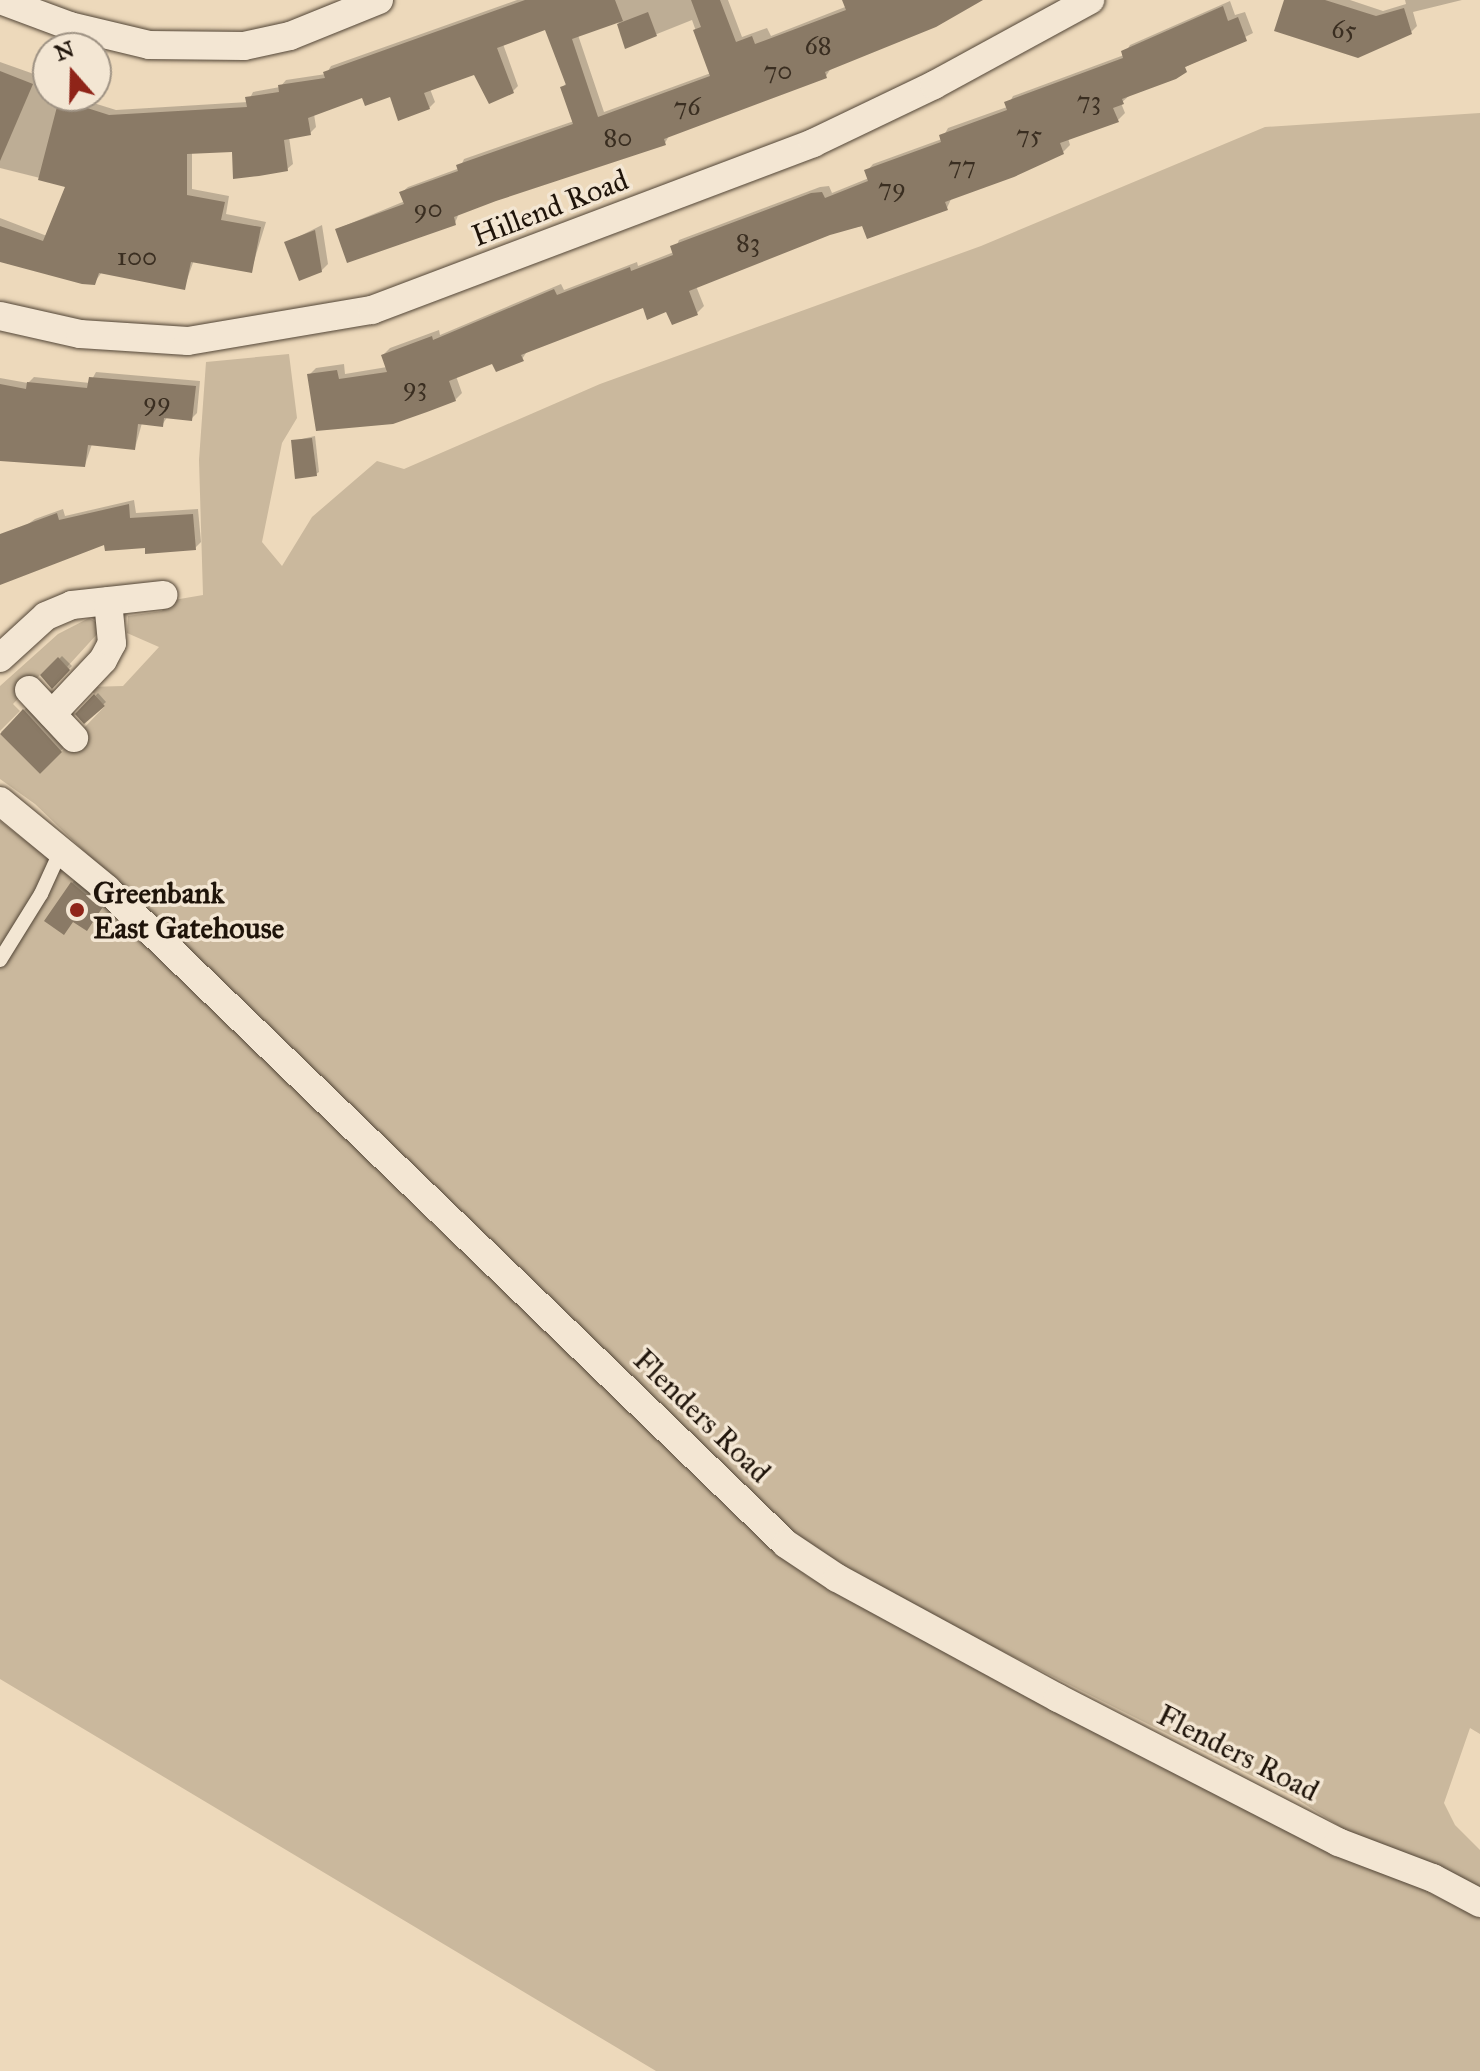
<!DOCTYPE html>
<html>
<head>
<meta charset="utf-8">
<style>
	body { margin:0 }
	#map { position:relative; width:1480px; height:2071px; overflow:hidden; background:#edd9bb; font-family:"IM FELL Great Primer",serif }
	div>[style] { position:absolute }
	.green>* { inset:0; background:#cab89d }
	.shadow>* { inset:0; background:#0003 }
	.building>* { inset:0; background:#8a7a66 }
	.roads { filter:drop-shadow(0 0 2px #524536) drop-shadow(0 0 2px #524536) }
	.service>* { height:14px; margin:-7px; padding:0 7px; transform-origin:7px; border-radius:7px; background:#f3e6d3 }
	.minor>* { height:28px; margin:-14px; padding:0 14px; transform-origin:14px; border-radius:14px; background:#f3e6d3 }
	.dots>* { width:22px; height:22px; translate:-50% -50%; box-sizing:border-box; border:4px solid #f3e6d3; border-radius:50% }
	span { translate:-50% -50%; white-space:nowrap; text-align:center; line-height:1.15; -webkit-text-stroke:7px #f3e6d3; paint-order:stroke }
	.number-label { font-size:26px; color:#3a2e21 }
	.number-label span { -webkit-text-stroke-width:0 }
	.street-label { font-size:30px; color:#1f140a }
	.poi-label { font-size:30px; color:#1f140a; font-weight:700 }
	.left { translate:0 -50%; text-align:left }
	.north { position:absolute; left:32px; top:32px; width:80px; height:80px; box-sizing:border-box; background:#f3e6d3; border:2px solid #9e9283; border-radius:50%; rotate:340deg; font-size:22px; font-weight:700; line-height:32px; text-align:center; color:#1f140a }
	.north::after { content:''; display:block; margin:auto; width:28px; height:36px; background:#8f2418; clip-path:polygon(50% 0,100% 100%,50% 72%,0 100%) }
</style>
</head>
<body>
<div id="map">
	<div class="green">
		<i style="clip-path:polygon(1480px 113px,1480px 1734px,1470px 1728px,1444px 1803px,1455px 1825px,1480px 1850px,1480px 1894px,1350px 1833px,1292px 1796px,904px 1602px,798px 1537px,35px 804px,0 779px,0 734px,40px 774px,105px 706px,88px 687px,123px 686px,159px 647px,127px 633px,128px 616px,162px 611px,168px 601px,203px 595px,199px 460px,206px 362px,289px 354px,297px 418px,282px 443px,262px 542px,282px 566px,312px 517px,377px 461px,404px 469px,600px 384px,981px 246px,1265px 127px)"></i>
		<i style="clip-path:polygon(89px 618px,98px 623px,99px 632px,67px 667px,58px 658px,40px 675px,13px 704px,20px 711px,0 731px,0 686px,58px 634px)"></i>
		<i style="clip-path:polygon(0 821px,139px 928px,434px 1225px,610px 1380px,732px 1512px,807px 1576px,969px 1663px,1480px 1918px,1480px 2071px,656px 2071px,0 1679px)"></i>
	</div>
	<div class="shadow">
		<i style="clip-path:polygon(evenodd,517px 0,728px 0,742px 37px,767px 28px,771px 36px,863px 0,980px 0,831px 68px,826px 76px,670px 134px,665px 143px,459px 213px,455px 223px,337px 229px,405px 201px,402px 192px,408px 187px,460px 168px,464px 159px,574px 121px,562px 87px,567px 83px,546px 28px,503px 44px,518px 86px,513px 91px,475px 72px,430px 89px,435px 102px,429px 108px,391px 94px,363px 96px,314px 114px,316px 127px,310px 133px,289px 137px,293px 164px,287px 169px,234px 150px,192px 152px,192px 189px,229px 196px,226px 214px,266px 222px,251px 271px,194px 260px,184px 288px,102px 272px,94px 283px,0 261px,0 218px,47px 236px,68px 185px,0 168px,0 62px,48px 79px,48px 96px,71px 96px,116px 110px,248px 102px,253px 92px,280px 87px,286px 80px,326px 74px,331px 66px,517px 0,692px 20px,711px 73px,604px 112px,578px 35px,618px 21px,627px 46px,692px 20px)"></i>
		<i style="clip-path:polygon(1286px 0,1350px 0,1383px 11px,1406px 4px,1405px 0,1462px 0,1413px 12px,1417px 26px,1411px 32px)"></i>
		<i style="clip-path:polygon(1230px 1px,1235px 15px,1245px 12px,1253px 33px,1130px 95px,1121px 103px,1125px 113px,1118px 120px,1068px 138px,1070px 145px,1063px 152px,952px 197px,947px 208px,829px 233px,696px 286px,704px 306px,697px 313px,644px 305px,528px 350px,522px 359px,493px 361px,456px 376px,462px 393px,455px 400px,309px 375px,316px 368px,344px 364px,345px 374px,387px 367px,383px 355px,390px 348px,439px 330px,440px 335px,561px 284px,564px 290px,637px 262px,638px 266px,674px 252px,679px 240px,820px 187px,829px 186px,832px 193px,869px 178px,867px 171px,873px 164px,942px 139px,948px 128px,1007px 107px,1013px 96px,1124px 55px,1130px 45px)"></i>
		<i style="clip-path:polygon(322px 225px,328px 264px,321px 271px,286px 243px)"></i>
		<i style="clip-path:polygon(96px 372px,200px 381px,197px 413px,191px 419px,168px 416px,162px 425px,142px 423px,135px 448px,92px 444px,85px 465px,0 459px,0 378px,28px 383px,34px 377px,90px 383px)"></i>
		<i style="clip-path:polygon(315px 436px,319px 472px,316px 474px,293px 441px)"></i>
		<i style="clip-path:polygon(134px 500px,136px 513px,198px 509px,201px 542px,195px 548px,106px 542px,0 583px,0 544px,35px 519px,63px 509px,65px 516px)"></i>
		<i style="clip-path:polygon(62px 656px,72px 666px,52px 686px,43px 675px)"></i>
		<i style="clip-path:polygon(98px 693px,106px 702px,84px 721px,78px 714px)"></i>
		<i style="clip-path:polygon(27px 707px,64px 748px,40px 771px,1px 732px)"></i>
		<i style="clip-path:polygon(79px 876px,108px 900px,87px 929px,74px 920px,64px 932px,72px 883px)"></i>
	</div>
	<div class="building">
		<i style="clip-path:polygon(525px 0,615px 0,623px 21px,572px 39px,598px 117px,710px 76px,693px 30px,701px 27px,691px 0,720px 0,736px 42px,752px 36px,755px 44px,846px 10px,842px 0,983px 0,936px 27px,825px 72px,827px 78px,664px 139px,666px 145px,496px 201px,454px 217px,456px 225px,347px 263px,335px 229px,404px 204px,399px 192px,458px 171px,456px 165px,573px 124px,560px 87px,566px 85px,545px 30px,497px 48px,514px 93px,489px 104px,474px 75px,424px 93px,430px 109px,398px 121px,390px 97px,365px 106px,362px 98px,308px 118px,311px 135px,284px 140px,288px 171px,259px 176px,233px 179px,232px 152px,187px 154px,187px 195px,225px 202px,221px 220px,261px 227px,252px 273px,191px 262px,185px 290px,99px 273px,95px 285px,82px 284px,0 262px,0 226px,43px 241px,65px 187px,38px 180px,59px 99px,109px 115px,247px 107px,245px 97px,279px 92px,278px 85px,325px 78px,323px 72px)"></i>
		<i style="clip-path:polygon(1284px 0,1325px 0,1376px 16px,1404px 8px,1412px 34px,1358px 58px,1274px 31px)"></i>
		<i style="clip-path:polygon(1223px 6px,1228px 21px,1238px 17px,1247px 41px,1185px 67px,1187px 72px,1176px 79px,1122px 99px,1124px 104px,1113px 108px,1119px 122px,1060px 143px,1064px 154px,1014px 177px,945px 202px,948px 210px,867px 239px,862px 226px,830px 235px,689px 291px,698px 315px,672px 325px,666px 312px,647px 320px,643px 308px,521px 355px,524px 361px,496px 372px,492px 364px,449px 381px,456px 401px,427px 412px,393px 424px,316px 431px,307px 374px,337px 370px,339px 379px,387px 372px,381px 355px,432px 336px,433px 340px,554px 289px,557px 295px,630px 267px,631px 271px,673px 255px,670px 246px,811px 193px,822px 192px,825px 198px,868px 181px,864px 170px,941px 142px,939px 135px,1007px 110px,1004px 102px,1123px 58px,1121px 51px)"></i>
		<i style="clip-path:polygon(648px 12px,657px 36px,625px 49px,617px 24px)"></i>
		<i style="clip-path:polygon(0 71px,33px 84px,0 161px)"></i>
		<i style="clip-path:polygon(315px 230px,322px 272px,299px 281px,284px 242px)"></i>
		<i style="clip-path:polygon(89px 377px,196px 386px,192px 421px,164px 418px,163px 427px,138px 424px,135px 450px,88px 445px,85px 467px,0 461px,0 384px,26px 389px,27px 382px,87px 388px)"></i>
		<i style="clip-path:polygon(312px 438px,317px 476px,295px 479px,291px 440px)"></i>
		<i style="clip-path:polygon(129px 504px,130px 518px,193px 514px,196px 550px,145px 554px,145px 548px,105px 551px,104px 545px,0 585px,0 534px,57px 513px,59px 520px)"></i>
		<i style="clip-path:polygon(58px 657px,70px 670px,52px 689px,40px 675px)"></i>
		<i style="clip-path:polygon(94px 694px,105px 706px,84px 724px,75px 714px)"></i>
		<i style="clip-path:polygon(23px 709px,62px 752px,40px 774px,0 734px)"></i>
		<i style="clip-path:polygon(71px 882px,102px 908px,87px 931px,73px 922px,64px 935px,44px 921px)"></i>
	</div>
	<div class="roads">
		<div class="service">
			<i style="left:0;top:960px;width:78px;rotate:-58.2deg"></i>
			<i style="left:41px;top:894px;width:51px;rotate:-65.5deg"></i>
		</div>
		<div class="minor">
			<i style="left:0;top:0;width:75px;rotate:20.4deg"></i>
			<i style="left:70px;top:26px;width:81px;rotate:13.5deg"></i>
			<i style="left:149px;top:45px;width:95px;rotate:0.6deg"></i>
			<i style="left:244px;top:46px;width:47px;rotate:-12.3deg"></i>
			<i style="left:290px;top:36px;width:96px;rotate:-22deg"></i>
			<i style="left:0;top:316px;width:82px;rotate:12.7deg"></i>
			<i style="left:80px;top:334px;width:108px;rotate:3.7deg"></i>
			<i style="left:188px;top:341px;width:187px;rotate:-9.6deg"></i>
			<i style="left:372px;top:310px;width:472px;rotate:-20.7deg"></i>
			<i style="left:813px;top:143px;width:134px;rotate:-25.6deg"></i>
			<i style="left:934px;top:85px;width:178px;rotate:-28.6deg"></i>
			<i style="left:0;top:658px;width:62px;rotate:-42.4deg"></i>
			<i style="left:46px;top:616px;width:28px;rotate:-23deg"></i>
			<i style="left:72px;top:605px;width:92px;rotate:-6.3deg"></i>
			<i style="left:29px;top:690px;width:66px;rotate:46.8deg"></i>
			<i style="left:52px;top:714px;width:74px;rotate:-46.6deg"></i>
			<i style="left:103px;top:660px;width:19px;rotate:-62deg"></i>
			<i style="left:112px;top:643px;width:42px;rotate:-95.4deg"></i>
			<i style="left:0;top:801px;width:139px;rotate:39.4deg"></i>
			<i style="left:107px;top:889px;width:943px;rotate:43.97deg"></i>
			<i style="left:786px;top:1544px;width:61px;rotate:33.7deg"></i>
			<i style="left:837px;top:1578px;width:251px;rotate:28.5deg"></i>
			<i style="left:1058px;top:1698px;width:315px;rotate:27.2deg"></i>
			<i style="left:1338px;top:1842px;width:102px;rotate:20.8deg"></i>
			<i style="left:1433px;top:1878px;width:53px;rotate:28deg"></i>
		</div>
	</div>
	<div class="dots">
		<i style="left:77px;top:910px;background:#8f2418"></i>
	</div>
	<div class="number-label">
		<span style="left:1344px;top:30px">65</span>
		<span style="left:818px;top:46px">68</span>
		<span style="left:778px;top:71px">70</span>
		<span style="left:1089px;top:101px">73</span>
		<span style="left:687px;top:107px">76</span>
		<span style="left:1029px;top:135px">75</span>
		<span style="left:618px;top:138px">80</span>
		<span style="left:962px;top:166px">77</span>
		<span style="left:892px;top:188px">79</span>
		<span style="left:428px;top:209px">90</span>
		<span style="left:748px;top:243px">83</span>
		<span style="left:137px;top:257px">100</span>
		<span style="left:415px;top:387px">93</span>
		<span style="left:157px;top:402px">99</span>
	</div>
	<div class="street-label">
		<span style="left:550px;top:208px;rotate:-21deg">Hillend Road</span>
		<span style="left:702px;top:1416px;rotate:44deg">Flenders Road</span>
		<span style="left:1238px;top:1753px;rotate:27deg">Flenders Road</span>
	</div>
	<div class="poi-label">
		<span class="left" style="left:93px;top:910px">Greenbank<br>East Gatehouse</span>
	</div>
	<div class="north">N</div>
</div>
</body>
</html>
